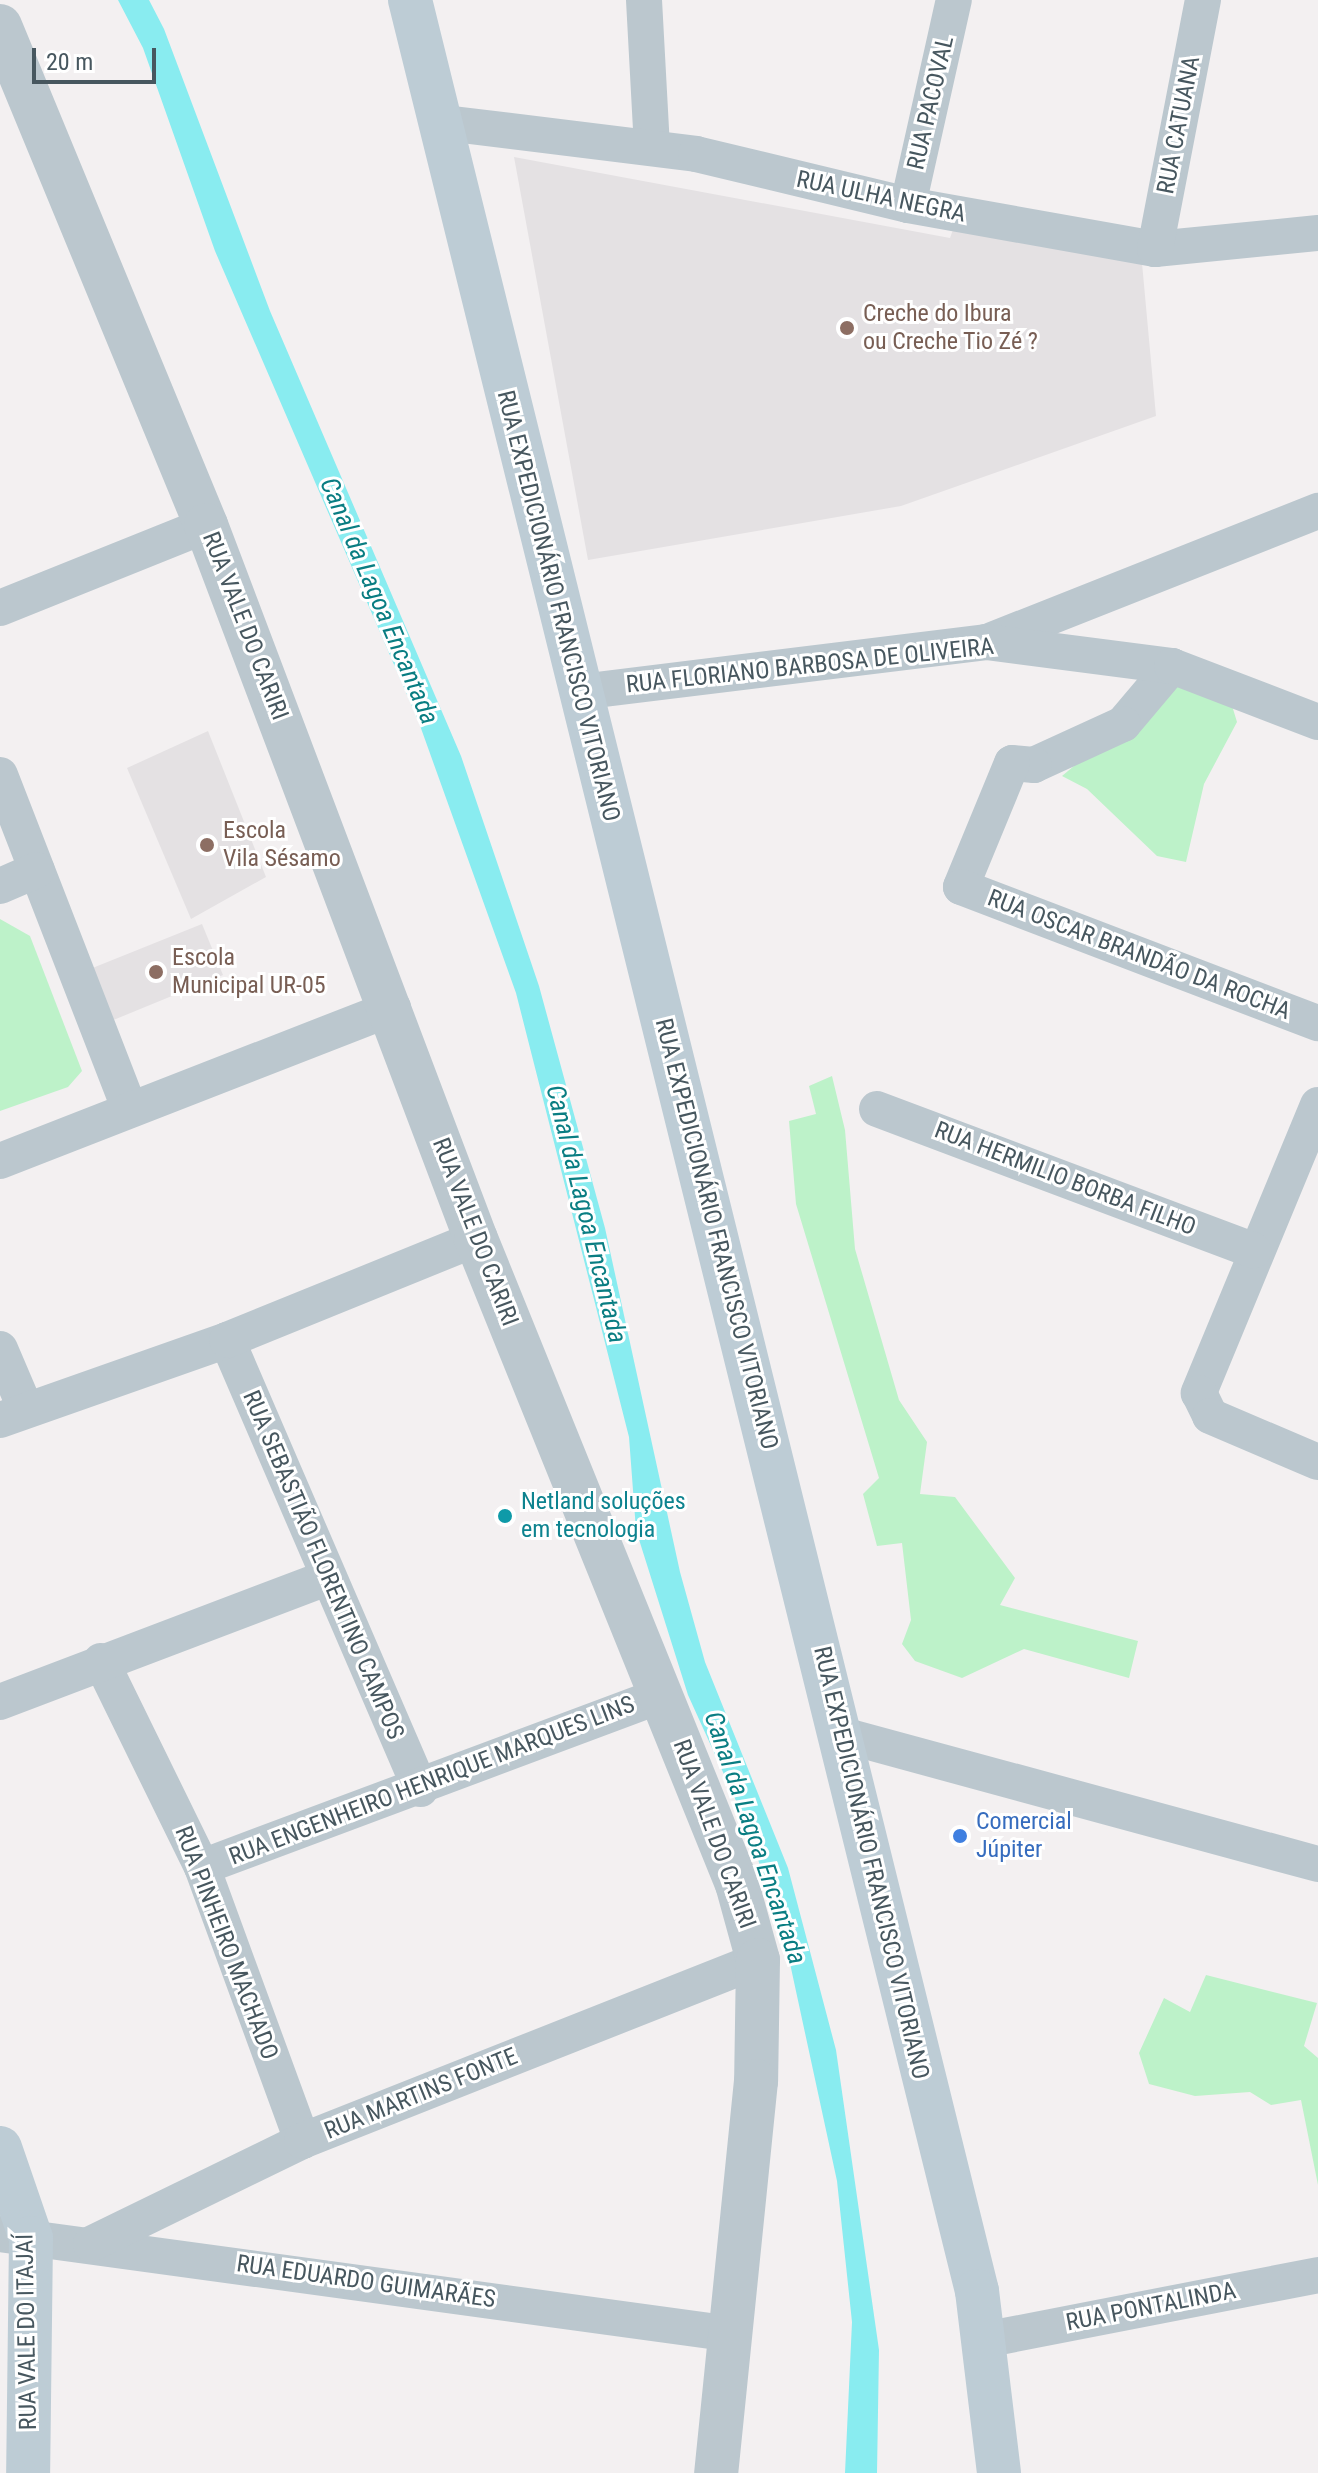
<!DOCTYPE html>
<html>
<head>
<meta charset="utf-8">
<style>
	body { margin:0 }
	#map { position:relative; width:1318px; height:2473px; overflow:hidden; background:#f3f0f1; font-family:"Roboto Condensed",sans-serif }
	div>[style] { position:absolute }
	.education>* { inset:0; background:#e4e1e3 }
	.green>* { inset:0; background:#bdf2c9 }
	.water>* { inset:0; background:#89ecf0 }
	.minor>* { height:36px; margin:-18px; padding:0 18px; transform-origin:18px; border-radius:18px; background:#bbc7ce }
	.tertiary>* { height:44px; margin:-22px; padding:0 22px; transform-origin:22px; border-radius:22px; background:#bbc7ce }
	.secondary>* { height:44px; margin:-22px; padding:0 22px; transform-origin:22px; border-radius:22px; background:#bdccd5 }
	.dots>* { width:22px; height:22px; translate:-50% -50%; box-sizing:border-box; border:4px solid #fff; border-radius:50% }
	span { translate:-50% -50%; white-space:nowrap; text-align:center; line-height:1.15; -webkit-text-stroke:6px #fff; paint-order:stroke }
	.street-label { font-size:24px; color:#47575f }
	.education-label { font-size:24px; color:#785e54 }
	.left { translate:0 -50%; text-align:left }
	.culture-label { font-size:24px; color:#0d838f }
	.shop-label { font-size:24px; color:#366cbe }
	.water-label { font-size:26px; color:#097d82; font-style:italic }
	.scale { position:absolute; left:32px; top:48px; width:124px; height:36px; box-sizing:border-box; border:4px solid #47575f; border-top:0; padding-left:10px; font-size:24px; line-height:28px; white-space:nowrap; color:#47575f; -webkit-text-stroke:6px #fff; paint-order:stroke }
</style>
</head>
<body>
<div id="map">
	<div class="education">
		<i style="clip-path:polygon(514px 157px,950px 238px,958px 216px,1140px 241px,1156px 416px,901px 506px,588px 560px)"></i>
		<i style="clip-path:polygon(208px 731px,266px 877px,191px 919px,127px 768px)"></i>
		<i style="clip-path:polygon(202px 924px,223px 975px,111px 1021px,90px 969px)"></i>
	</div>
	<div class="green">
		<i style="clip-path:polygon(1177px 680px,1230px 699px,1237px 722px,1204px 784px,1186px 862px,1157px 856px,1087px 789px,1062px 776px)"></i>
		<i style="clip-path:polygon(0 919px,30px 936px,82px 1071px,68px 1087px,0 1111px)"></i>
		<i style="clip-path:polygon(832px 1076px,845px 1130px,855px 1249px,899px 1400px,927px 1442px,920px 1494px,955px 1497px,1015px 1578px,1000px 1605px,1138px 1641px,1129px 1678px,1024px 1649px,962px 1678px,915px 1661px,902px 1644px,911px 1620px,902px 1543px,877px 1546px,863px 1494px,879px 1478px,796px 1204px,789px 1121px,816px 1114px,809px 1086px)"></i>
		<i style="clip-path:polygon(1206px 1975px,1317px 2003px,1304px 2046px,1318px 2058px,1318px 2185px,1301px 2100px,1271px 2105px,1250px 2092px,1195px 2096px,1149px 2084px,1139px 2053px,1164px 1998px,1190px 2012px)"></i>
	</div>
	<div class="water">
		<i style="clip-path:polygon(118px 0,149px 0,164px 29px,270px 311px,461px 756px,539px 986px,605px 1228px,680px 1572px,705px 1662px,788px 1868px,836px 2050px,879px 2350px,877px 2473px,845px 2473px,852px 2322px,837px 2181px,783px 1931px,742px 1814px,688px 1695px,636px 1530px,629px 1437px,516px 993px,418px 720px,215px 251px,143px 48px)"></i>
	</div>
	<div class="minor">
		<i style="left:644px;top:0;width:146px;rotate:86.9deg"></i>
		<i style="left:445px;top:123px;width:253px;rotate:7deg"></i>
		<i style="left:696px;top:154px;width:218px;rotate:13.5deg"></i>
		<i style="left:908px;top:205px;width:251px;rotate:10.1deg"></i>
		<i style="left:1155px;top:249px;width:164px;rotate:-5.6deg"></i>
		<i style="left:908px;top:205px;width:210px;rotate:-77.4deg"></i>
		<i style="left:1155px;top:249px;width:254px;rotate:-79.1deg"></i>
		<i style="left:0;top:608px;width:222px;rotate:-21.9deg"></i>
		<i style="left:992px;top:640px;width:351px;rotate:-21.6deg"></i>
		<i style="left:1172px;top:666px;width:76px;rotate:130.2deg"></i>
		<i style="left:1123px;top:724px;width:98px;rotate:155.3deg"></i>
		<i style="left:1034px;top:765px;width:22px;rotate:-175deg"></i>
		<i style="left:1012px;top:763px;width:134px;rotate:112.4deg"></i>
		<i style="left:961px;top:887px;width:382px;rotate:20.9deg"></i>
		<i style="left:580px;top:692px;width:409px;rotate:-7deg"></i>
		<i style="left:986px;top:642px;width:188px;rotate:7.4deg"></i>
		<i style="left:1172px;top:666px;width:156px;rotate:21deg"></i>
		<i style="left:0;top:775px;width:359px;rotate:68.8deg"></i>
		<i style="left:0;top:886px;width:40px;rotate:-23.4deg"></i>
		<i style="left:1318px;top:1105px;width:312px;rotate:112.5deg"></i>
		<i style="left:1199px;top:1393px;width:25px;rotate:64deg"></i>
		<i style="left:1210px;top:1416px;width:117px;rotate:23.1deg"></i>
		<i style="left:877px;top:1109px;width:402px;rotate:20.6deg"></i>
		<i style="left:0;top:1161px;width:422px;rotate:-21.3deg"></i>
		<i style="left:227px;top:1340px;width:489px;rotate:66.7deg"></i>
		<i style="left:0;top:1349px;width:66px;rotate:66.9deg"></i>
		<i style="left:0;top:1420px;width:241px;rotate:-19.4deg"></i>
		<i style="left:227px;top:1340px;width:269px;rotate:-22.1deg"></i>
		<i style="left:101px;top:1661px;width:229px;rotate:63.9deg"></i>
		<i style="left:202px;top:1867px;width:292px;rotate:69.9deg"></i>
		<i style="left:0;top:1702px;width:350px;rotate:-20.8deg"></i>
		<i style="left:843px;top:1735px;width:492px;rotate:15.2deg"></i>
		<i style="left:202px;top:1867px;width:490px;rotate:-20.5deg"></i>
		<i style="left:0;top:2234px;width:739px;rotate:7.78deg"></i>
		<i style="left:91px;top:2244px;width:235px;rotate:-26deg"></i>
		<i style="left:302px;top:2141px;width:491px;rotate:-21.6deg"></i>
		<i style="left:984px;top:2340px;width:340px;rotate:-11deg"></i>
	</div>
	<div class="tertiary">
		<i style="left:0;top:26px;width:540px;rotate:67.57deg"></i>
		<i style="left:206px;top:525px;width:763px;rotate:69.29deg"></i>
		<i style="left:476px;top:1239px;width:696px;rotate:67.97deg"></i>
		<i style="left:737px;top:1884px;width:79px;rotate:74.6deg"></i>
		<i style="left:758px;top:1960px;width:121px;rotate:90.9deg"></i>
		<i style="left:756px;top:2081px;width:394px;rotate:95.8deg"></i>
	</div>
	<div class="secondary">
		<i style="left:410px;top:0;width:2360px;rotate:76.1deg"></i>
		<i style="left:977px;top:2291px;width:183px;rotate:83.1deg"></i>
		<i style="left:0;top:2148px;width:95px;rotate:71deg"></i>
		<i style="left:31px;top:2238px;width:235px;rotate:90.7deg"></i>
	</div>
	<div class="dots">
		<i style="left:847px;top:328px;background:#8d6e63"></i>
		<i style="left:207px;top:845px;background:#8d6e63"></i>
		<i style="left:156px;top:972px;background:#8d6e63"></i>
		<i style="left:505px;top:1516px;background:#0f9aa8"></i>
		<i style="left:960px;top:1836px;background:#3f7fe0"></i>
	</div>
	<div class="street-label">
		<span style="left:931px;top:103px;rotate:-77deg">RUA PACOVAL</span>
		<span style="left:1179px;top:125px;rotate:-79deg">RUA CATUANA</span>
		<span style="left:881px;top:197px;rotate:12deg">RUA ULHA NEGRA</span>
		<span style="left:558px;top:606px;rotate:76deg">RUA EXPEDICIONÁRIO FRANCISCO VITORIANO</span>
		<span style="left:245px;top:626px;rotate:69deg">RUA VALE DO CARIRI</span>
		<span style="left:810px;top:666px;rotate:-6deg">RUA FLORIANO BARBOSA DE OLIVEIRA</span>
		<span style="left:1139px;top:955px;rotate:21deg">RUA OSCAR BRANDÃO DA ROCHA</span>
		<span style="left:1065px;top:1179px;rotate:21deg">RUA HERMILIO BORBA FILHO</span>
		<span style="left:475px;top:1232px;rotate:69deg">RUA VALE DO CARIRI</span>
		<span style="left:716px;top:1234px;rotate:76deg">RUA EXPEDICIONÁRIO FRANCISCO VITORIANO</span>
		<span style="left:323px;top:1565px;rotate:67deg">RUA SEBASTIÃO FLORENTINO CAMPOS</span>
		<span style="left:432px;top:1781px;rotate:-21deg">RUA ENGENHEIRO HENRIQUE MARQUES LINS</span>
		<span style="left:714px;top:1834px;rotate:70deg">RUA VALE DO CARIRI</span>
		<span style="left:871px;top:1863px;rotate:77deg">RUA EXPEDICIONÁRIO FRANCISCO VITORIANO</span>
		<span style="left:226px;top:1943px;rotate:69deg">RUA PINHEIRO MACHADO</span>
		<span style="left:421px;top:2094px;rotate:-22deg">RUA MARTINS FONTE</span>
		<span style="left:366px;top:2282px;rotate:8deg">RUA EDUARDO GUIMARÃES</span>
		<span style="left:1151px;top:2307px;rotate:-11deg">RUA PONTALINDA</span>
		<span style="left:27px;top:2332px;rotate:-91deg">RUA VALE DO ITAJAÍ</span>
	</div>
	<div class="education-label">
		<span class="left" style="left:863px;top:328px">Creche do Ibura<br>ou Creche Tio Zé ?</span>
		<span class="left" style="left:223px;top:845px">Escola<br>Vila Sésamo</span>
		<span class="left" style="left:172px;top:972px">Escola<br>Municipal UR-05</span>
	</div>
	<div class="culture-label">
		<span class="left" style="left:521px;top:1516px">Netland soluções<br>em tecnologia</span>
	</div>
	<div class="shop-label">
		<span class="left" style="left:976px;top:1836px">Comercial<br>Júpiter</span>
	</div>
	<div class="water-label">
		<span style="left:379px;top:601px;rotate:67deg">Canal da Lagoa Encantada</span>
		<span style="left:586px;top:1214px;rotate:76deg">Canal da Lagoa Encantada</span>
		<span style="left:755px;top:1838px;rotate:71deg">Canal da Lagoa Encantada</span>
	</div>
	<div class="scale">20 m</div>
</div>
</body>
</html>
